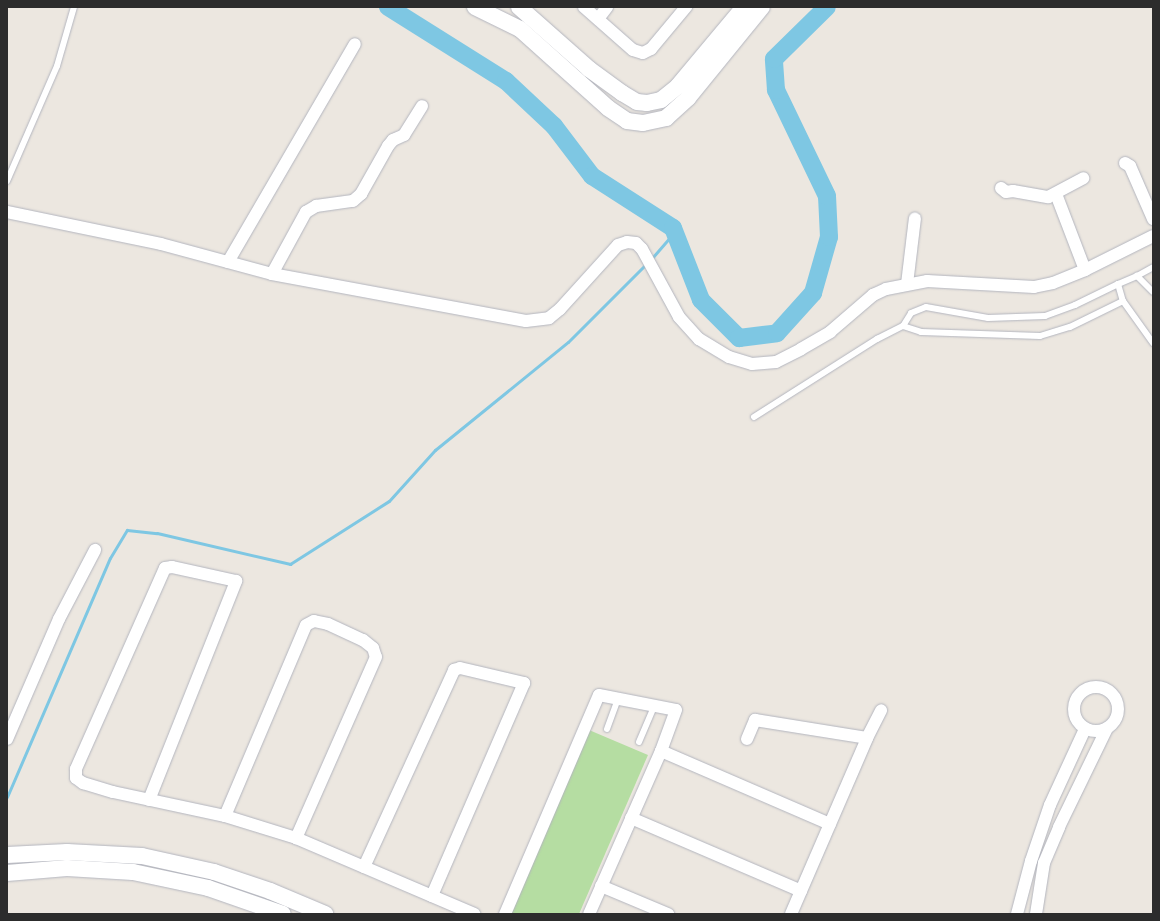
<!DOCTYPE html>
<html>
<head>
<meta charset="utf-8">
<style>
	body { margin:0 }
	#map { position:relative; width:1160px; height:921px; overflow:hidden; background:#ece7e0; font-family:"IBM Plex Sans",sans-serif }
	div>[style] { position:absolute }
	.green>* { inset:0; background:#b5dda2 }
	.stream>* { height:3px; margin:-1.5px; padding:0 1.5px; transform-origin:1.5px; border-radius:1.5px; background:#7ec7e3 }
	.river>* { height:18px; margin:-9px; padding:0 9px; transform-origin:9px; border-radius:9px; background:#7ec7e3 }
	.roads { filter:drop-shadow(0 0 1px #b3b5be) drop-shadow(0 0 1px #b3b5be) }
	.lane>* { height:6px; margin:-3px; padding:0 3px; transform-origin:3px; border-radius:3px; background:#fff }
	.street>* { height:12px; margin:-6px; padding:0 6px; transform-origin:6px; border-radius:6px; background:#fff }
	.street>.ring { margin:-6px; padding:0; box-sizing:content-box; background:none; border:12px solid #fff; border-radius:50% }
	.secondary>* { height:16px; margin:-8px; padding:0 8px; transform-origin:8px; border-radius:8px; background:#fff }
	span { translate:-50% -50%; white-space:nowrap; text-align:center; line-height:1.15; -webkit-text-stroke:4px #fff; paint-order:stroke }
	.frame { position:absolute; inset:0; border:8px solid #2c2c2c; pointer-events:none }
</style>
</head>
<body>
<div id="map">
	<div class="green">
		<i style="clip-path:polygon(589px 730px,648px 755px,579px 914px,511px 914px)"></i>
	</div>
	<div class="stream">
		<i style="left:652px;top:258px;width:33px;rotate:-49deg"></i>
		<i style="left:7px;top:797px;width:260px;rotate:-66.7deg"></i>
		<i style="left:110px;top:558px;width:33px;rotate:-59deg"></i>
		<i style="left:127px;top:530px;width:30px;rotate:6deg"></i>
		<i style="left:157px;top:533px;width:137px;rotate:13.1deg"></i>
		<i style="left:290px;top:564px;width:117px;rotate:-32.5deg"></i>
		<i style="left:389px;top:501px;width:69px;rotate:-48deg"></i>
		<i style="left:435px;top:450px;width:171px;rotate:-39.1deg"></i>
		<i style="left:568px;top:342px;width:110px;rotate:-45deg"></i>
	</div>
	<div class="river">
		<i style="left:388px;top:7px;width:139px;rotate:32.1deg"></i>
		<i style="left:506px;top:81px;width:66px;rotate:43.2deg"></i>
		<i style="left:554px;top:126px;width:63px;rotate:52.8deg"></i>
		<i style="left:592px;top:176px;width:96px;rotate:32.7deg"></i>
		<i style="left:673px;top:228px;width:77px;rotate:68.7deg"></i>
		<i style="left:701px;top:300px;width:54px;rotate:45deg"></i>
		<i style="left:739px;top:338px;width:38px;rotate:-7deg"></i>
		<i style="left:777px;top:333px;width:54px;rotate:-48deg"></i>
		<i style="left:813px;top:293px;width:58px;rotate:-74.1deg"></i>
		<i style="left:829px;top:237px;width:41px;rotate:-92.8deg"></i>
		<i style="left:827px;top:196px;width:118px;rotate:-115.7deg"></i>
		<i style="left:776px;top:90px;width:31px;rotate:-94deg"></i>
		<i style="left:774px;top:59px;width:74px;rotate:-44.5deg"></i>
	</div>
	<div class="roads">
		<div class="lane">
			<i style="left:7px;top:181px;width:125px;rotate:-66.5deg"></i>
			<i style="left:57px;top:66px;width:61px;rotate:-73.9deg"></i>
			<i style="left:1137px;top:276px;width:18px;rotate:-29deg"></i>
			<i style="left:1153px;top:292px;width:23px;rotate:-135deg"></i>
			<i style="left:1137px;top:276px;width:21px;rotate:157deg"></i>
			<i style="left:1118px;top:284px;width:18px;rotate:74deg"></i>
			<i style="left:1123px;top:301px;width:52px;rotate:54.5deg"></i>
			<i style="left:903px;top:326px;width:19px;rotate:18deg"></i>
			<i style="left:921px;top:332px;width:119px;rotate:1.9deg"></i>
			<i style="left:1040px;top:336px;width:31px;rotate:-17deg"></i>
			<i style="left:1070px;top:327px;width:59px;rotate:-26.1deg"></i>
			<i style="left:754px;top:417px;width:146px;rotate:-32.4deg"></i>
			<i style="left:877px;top:339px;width:29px;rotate:-27deg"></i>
			<i style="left:903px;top:326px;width:15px;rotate:-58deg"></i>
			<i style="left:911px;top:313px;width:16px;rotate:-22deg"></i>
			<i style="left:926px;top:307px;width:63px;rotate:10.1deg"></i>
			<i style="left:988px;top:318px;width:57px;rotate:-2deg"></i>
			<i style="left:1045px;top:316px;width:32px;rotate:-20deg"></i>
			<i style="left:1075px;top:305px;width:48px;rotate:-26deg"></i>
			<i style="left:607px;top:729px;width:32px;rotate:-70deg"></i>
			<i style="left:639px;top:742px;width:39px;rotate:-67deg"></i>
		</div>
		<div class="street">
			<i style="left:584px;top:7px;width:65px;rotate:41.3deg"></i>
			<i style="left:633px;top:50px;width:10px;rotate:17deg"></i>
			<i style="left:643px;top:53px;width:9px;rotate:-27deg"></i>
			<i style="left:651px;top:49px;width:55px;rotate:-50.2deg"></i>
			<i style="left:598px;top:19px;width:15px;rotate:-53deg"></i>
			<i style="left:1125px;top:163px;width:6px;rotate:31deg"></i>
			<i style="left:1130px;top:166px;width:58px;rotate:66.5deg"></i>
			<i style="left:1001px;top:188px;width:6px;rotate:39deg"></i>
			<i style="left:1006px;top:192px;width:7px;rotate:-8deg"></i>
			<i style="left:1013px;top:191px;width:36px;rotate:10deg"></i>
			<i style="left:1048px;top:197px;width:40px;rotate:-28deg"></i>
			<i style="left:1056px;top:194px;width:81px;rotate:69.1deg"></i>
			<i style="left:7px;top:212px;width:157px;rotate:11.7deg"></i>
			<i style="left:161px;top:244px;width:115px;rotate:15.1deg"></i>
			<i style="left:272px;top:274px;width:258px;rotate:10.5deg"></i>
			<i style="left:526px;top:321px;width:23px;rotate:-7deg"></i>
			<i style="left:549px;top:318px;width:14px;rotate:-39deg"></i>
			<i style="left:560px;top:309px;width:86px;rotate:-47.8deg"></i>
			<i style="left:618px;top:245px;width:9px;rotate:-18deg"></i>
			<i style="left:627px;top:242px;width:9px;rotate:6deg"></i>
			<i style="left:636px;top:243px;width:8px;rotate:45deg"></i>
			<i style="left:642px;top:249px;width:77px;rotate:61.4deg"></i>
			<i style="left:679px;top:317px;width:30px;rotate:48deg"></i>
			<i style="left:699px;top:339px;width:35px;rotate:31deg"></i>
			<i style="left:729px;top:357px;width:24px;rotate:17deg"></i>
			<i style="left:752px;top:364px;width:24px;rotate:-5deg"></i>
			<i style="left:776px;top:362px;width:28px;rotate:-27deg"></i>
			<i style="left:801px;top:349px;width:34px;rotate:-30deg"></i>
			<i style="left:830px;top:332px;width:57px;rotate:-40.7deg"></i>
			<i style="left:873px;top:295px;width:14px;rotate:-25deg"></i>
			<i style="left:886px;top:289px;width:42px;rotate:-11deg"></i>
			<i style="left:927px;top:281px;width:107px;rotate:3.2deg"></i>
			<i style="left:1034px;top:287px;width:19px;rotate:-12deg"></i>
			<i style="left:1053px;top:283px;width:35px;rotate:-22deg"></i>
			<i style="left:1085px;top:270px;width:76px;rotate:-26.6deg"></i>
			<i style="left:228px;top:262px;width:252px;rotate:-59.8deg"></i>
			<i style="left:272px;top:274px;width:71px;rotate:-61.3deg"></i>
			<i style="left:306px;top:212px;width:12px;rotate:-31deg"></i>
			<i style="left:316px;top:206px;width:37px;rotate:-8deg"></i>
			<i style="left:353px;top:201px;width:11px;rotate:-41deg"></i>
			<i style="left:361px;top:194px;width:55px;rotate:-60.6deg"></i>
			<i style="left:388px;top:146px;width:8px;rotate:-50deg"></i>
			<i style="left:393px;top:140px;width:12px;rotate:-24deg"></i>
			<i style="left:404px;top:135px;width:34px;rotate:-58deg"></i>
			<i style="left:907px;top:284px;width:66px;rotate:-83.1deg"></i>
			<i class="ring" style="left:1074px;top:687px;width:32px;height:32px"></i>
			<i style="left:7px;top:739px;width:131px;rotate:-66.6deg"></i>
			<i style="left:59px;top:619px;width:78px;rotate:-62.4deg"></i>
			<i style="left:747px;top:739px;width:21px;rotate:-67deg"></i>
			<i style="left:755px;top:720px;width:113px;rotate:9.1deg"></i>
			<i style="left:867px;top:738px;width:31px;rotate:-63deg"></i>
			<i style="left:661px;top:751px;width:184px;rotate:23.4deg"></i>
			<i style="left:149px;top:800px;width:236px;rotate:-68.3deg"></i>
			<i style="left:236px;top:581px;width:66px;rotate:-167.7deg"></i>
			<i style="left:172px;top:567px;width:7px;rotate:172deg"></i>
			<i style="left:165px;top:568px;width:220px;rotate:113.9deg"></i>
			<i style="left:76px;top:769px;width:9px;rotate:90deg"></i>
			<i style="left:76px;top:778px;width:9px;rotate:36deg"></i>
			<i style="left:83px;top:783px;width:31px;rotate:17deg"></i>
			<i style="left:113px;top:792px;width:115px;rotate:12.1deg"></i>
			<i style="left:225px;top:816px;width:74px;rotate:17.2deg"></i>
			<i style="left:296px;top:838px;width:194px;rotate:23.1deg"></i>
			<i style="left:225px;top:816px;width:207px;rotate:-67deg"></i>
			<i style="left:306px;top:625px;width:9px;rotate:-27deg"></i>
			<i style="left:314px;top:621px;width:14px;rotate:12deg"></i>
			<i style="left:328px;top:624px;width:38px;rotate:25deg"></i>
			<i style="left:363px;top:640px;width:13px;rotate:39deg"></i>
			<i style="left:373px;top:648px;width:9px;rotate:72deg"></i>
			<i style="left:376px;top:657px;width:198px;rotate:113.8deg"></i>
			<i style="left:631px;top:818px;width:185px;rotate:23.2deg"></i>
			<i style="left:364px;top:867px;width:217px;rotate:-65.4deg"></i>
			<i style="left:454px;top:670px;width:6px;rotate:-18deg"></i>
			<i style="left:460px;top:668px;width:66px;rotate:13.2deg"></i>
			<i style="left:524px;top:683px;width:232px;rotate:113.4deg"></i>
			<i style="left:601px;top:886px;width:73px;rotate:22.7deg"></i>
			<i style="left:505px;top:914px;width:238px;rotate:-66.8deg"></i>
			<i style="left:599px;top:695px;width:78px;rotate:11deg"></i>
			<i style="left:676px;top:710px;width:44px;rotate:110.1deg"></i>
			<i style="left:661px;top:751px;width:178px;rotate:113.8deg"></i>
			<i style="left:791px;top:914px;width:192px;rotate:-66.6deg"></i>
			<i style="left:1017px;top:914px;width:55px;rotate:-75.2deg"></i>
			<i style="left:1031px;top:861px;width:59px;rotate:-71.3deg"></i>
			<i style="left:1050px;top:805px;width:84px;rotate:-65.3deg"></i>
			<i style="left:1036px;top:914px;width:52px;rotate:-81.1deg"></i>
			<i style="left:1044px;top:863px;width:39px;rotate:-67deg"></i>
			<i style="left:1059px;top:827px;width:110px;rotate:-64.1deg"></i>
		</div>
		<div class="secondary">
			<i style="left:475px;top:7px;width:50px;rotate:26.1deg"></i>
			<i style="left:520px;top:29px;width:118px;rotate:41.9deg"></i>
			<i style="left:608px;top:108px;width:23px;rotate:34deg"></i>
			<i style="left:627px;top:121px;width:16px;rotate:7deg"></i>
			<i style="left:643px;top:123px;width:24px;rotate:-12deg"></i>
			<i style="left:666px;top:118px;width:30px;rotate:-42deg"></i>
			<i style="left:688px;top:98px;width:117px;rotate:-50.9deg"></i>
			<i style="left:519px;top:7px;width:94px;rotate:41.5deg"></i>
			<i style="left:589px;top:69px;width:41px;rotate:36deg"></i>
			<i style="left:622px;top:93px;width:17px;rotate:31deg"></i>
			<i style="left:637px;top:102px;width:10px;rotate:6deg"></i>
			<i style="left:647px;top:103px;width:14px;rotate:-12deg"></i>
			<i style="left:661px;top:100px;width:22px;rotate:-39deg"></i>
			<i style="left:678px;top:86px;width:103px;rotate:-50.1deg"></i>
			<i style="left:7px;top:855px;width:60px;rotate:-2.9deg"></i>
			<i style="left:67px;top:852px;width:75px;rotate:3.1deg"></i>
			<i style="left:142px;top:856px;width:74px;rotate:12.5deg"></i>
			<i style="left:214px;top:872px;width:59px;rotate:18.7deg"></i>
			<i style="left:270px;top:891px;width:60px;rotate:22.7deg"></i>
			<i style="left:7px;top:873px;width:60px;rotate:-4.8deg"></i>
			<i style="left:67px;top:868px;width:66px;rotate:3.5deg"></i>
			<i style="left:133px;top:872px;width:77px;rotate:12deg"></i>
			<i style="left:208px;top:888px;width:79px;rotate:19.1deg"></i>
		</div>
	</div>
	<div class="frame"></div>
</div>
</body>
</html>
